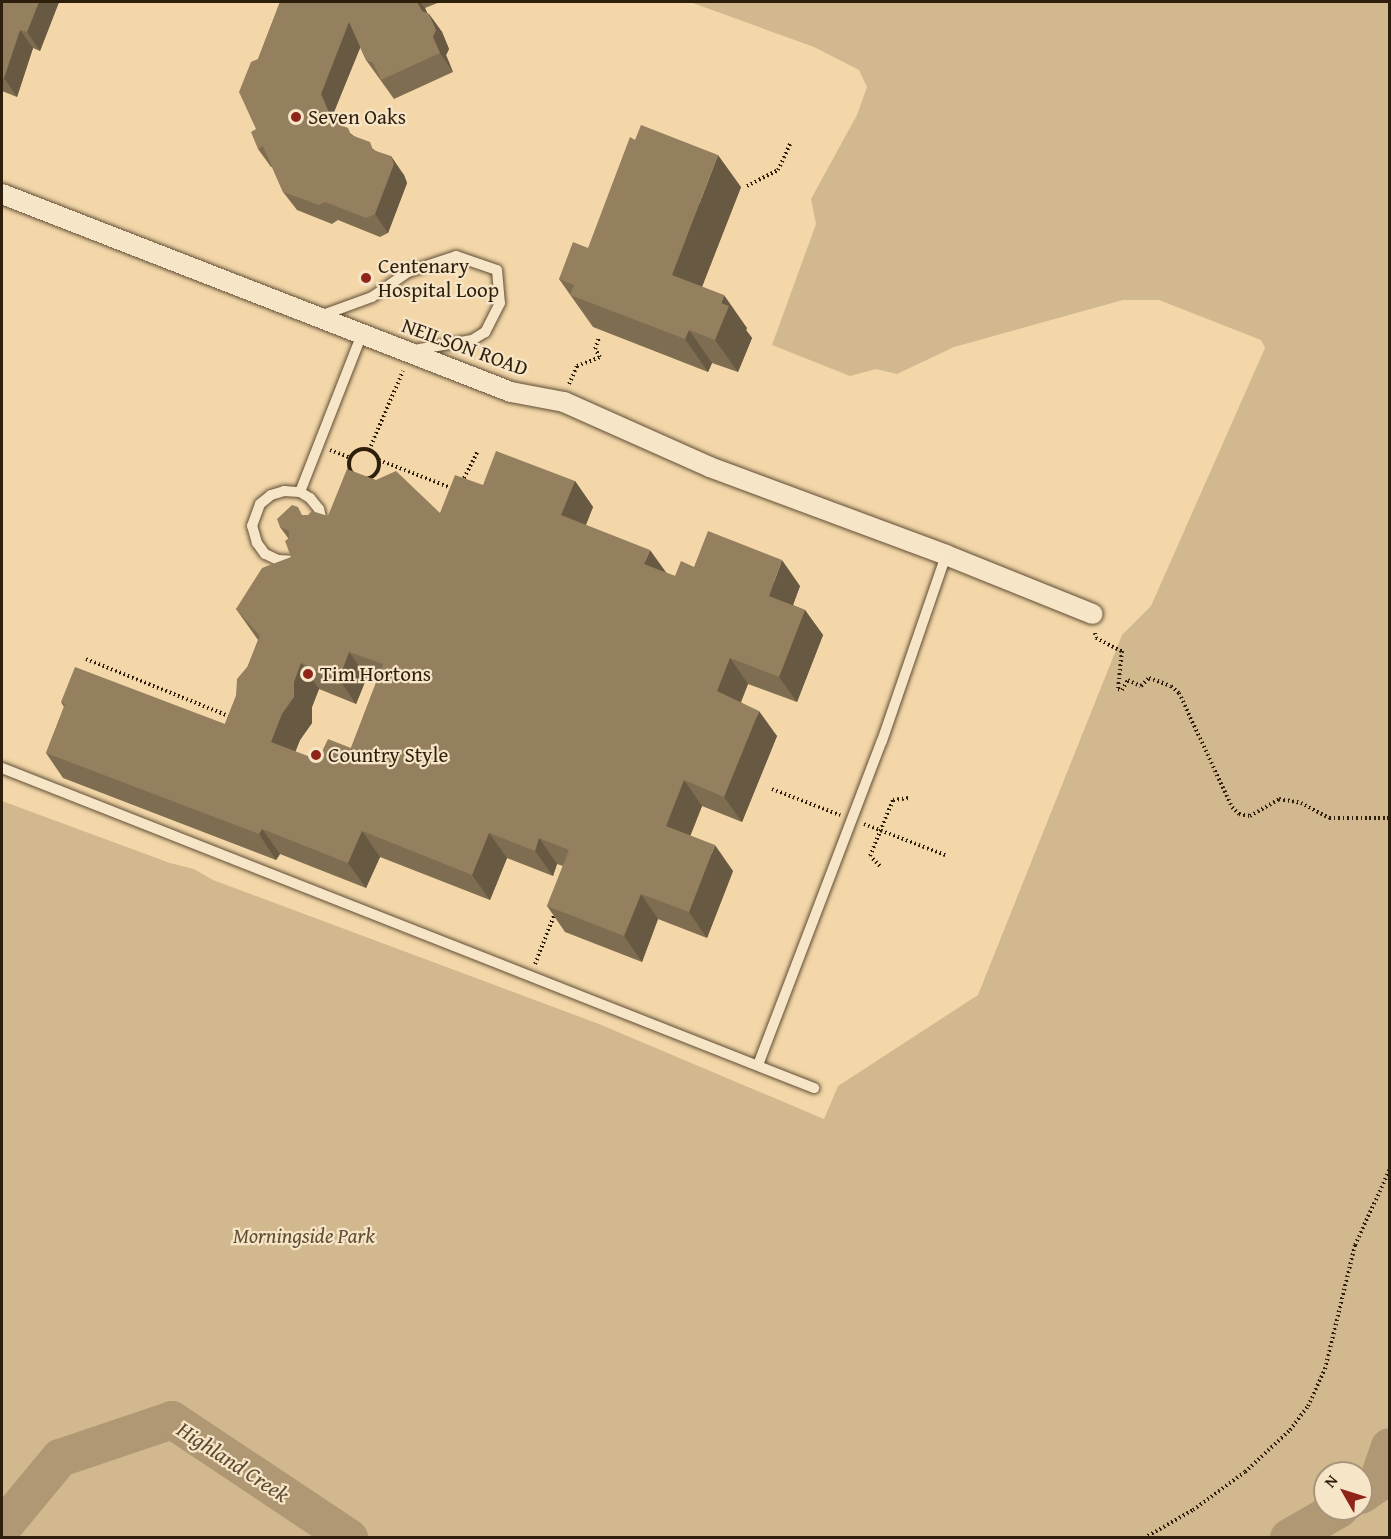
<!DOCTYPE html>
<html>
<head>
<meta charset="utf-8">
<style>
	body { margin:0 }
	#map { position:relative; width:1391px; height:1539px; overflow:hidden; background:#f3d7a9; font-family:"Gentium Book Plus",serif }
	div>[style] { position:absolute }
	.green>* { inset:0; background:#d2b88e }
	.river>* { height:38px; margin:-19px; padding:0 19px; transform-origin:19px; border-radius:19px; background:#b09874 }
	.path>* { height:4px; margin-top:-2px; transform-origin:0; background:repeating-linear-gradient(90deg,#2e1f0d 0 1.5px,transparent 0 4.5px) }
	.path>.ring { margin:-2px; padding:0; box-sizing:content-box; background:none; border:4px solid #2e1f0d; border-radius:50% }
	.roads { filter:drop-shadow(0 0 2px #5f4d34) drop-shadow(0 0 2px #5f4d34) }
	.lane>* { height:10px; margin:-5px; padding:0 5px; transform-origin:5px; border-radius:5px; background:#f7e5c7 }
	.street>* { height:20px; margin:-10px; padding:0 10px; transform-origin:10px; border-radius:10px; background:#f7e5c7 }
	.wall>* { inset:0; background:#7f6d51 }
	.shaded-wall>* { inset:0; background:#685942 }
	.building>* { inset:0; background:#947f5e }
	.dots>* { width:16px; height:16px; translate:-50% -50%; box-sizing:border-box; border:3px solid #f7e5c7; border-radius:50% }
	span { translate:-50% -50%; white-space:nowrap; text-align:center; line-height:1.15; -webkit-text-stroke:4.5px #f7e5c7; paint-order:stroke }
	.poi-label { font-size:21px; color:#2e1f0d }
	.left { translate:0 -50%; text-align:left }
	.street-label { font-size:21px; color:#2e1f0d }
	.park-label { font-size:21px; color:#5f4d34; font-style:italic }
	.water-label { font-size:22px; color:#5c4931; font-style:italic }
	.frame { position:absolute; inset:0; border:3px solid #2e1f0d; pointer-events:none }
	.north { position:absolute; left:1313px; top:1461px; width:60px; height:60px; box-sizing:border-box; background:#f7e5c7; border:2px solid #a7967d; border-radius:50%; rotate:309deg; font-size:16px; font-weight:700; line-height:24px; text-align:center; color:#2e1f0d }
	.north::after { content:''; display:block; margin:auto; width:21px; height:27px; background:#8f2418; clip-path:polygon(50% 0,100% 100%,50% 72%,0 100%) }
</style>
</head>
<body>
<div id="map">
	<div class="green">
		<i style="clip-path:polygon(evenodd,690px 2px,1389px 2px,1389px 1537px,2px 1537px,2px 801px,170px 863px,194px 869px,213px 880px,599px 1024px,824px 1119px,838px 1086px,978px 995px,1122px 635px,1151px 606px,1265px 348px,1261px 340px,1159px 300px,1123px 300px,954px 347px,897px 374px,876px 369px,850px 376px,772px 345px,816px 224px,811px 199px,857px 115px,867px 87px,859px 70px,814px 47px,690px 2px,1325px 1473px,1361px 1473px,1361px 1509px,1325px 1509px,1325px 1473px)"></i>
	</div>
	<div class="river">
		<i style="left:1361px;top:1495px;width:19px;rotate:-35deg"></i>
		<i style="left:1377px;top:1484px;width:39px;rotate:-71deg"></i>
		<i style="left:2px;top:1528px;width:91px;rotate:-50.4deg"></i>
		<i style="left:60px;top:1458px;width:118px;rotate:-18.7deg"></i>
		<i style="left:172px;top:1420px;width:213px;rotate:33.7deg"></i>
		<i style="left:1289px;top:1538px;width:58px;rotate:-30.1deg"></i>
	</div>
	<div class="path">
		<i style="left:747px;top:186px;width:35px;rotate:-27deg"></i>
		<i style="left:778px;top:170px;width:31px;rotate:-65deg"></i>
		<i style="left:569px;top:384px;width:20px;rotate:-66deg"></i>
		<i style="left:577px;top:366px;width:25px;rotate:-21deg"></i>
		<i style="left:600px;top:357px;width:9px;rotate:-122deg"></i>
		<i style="left:595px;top:349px;width:12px;rotate:-70deg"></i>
		<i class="ring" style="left:349px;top:449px;width:26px;height:26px"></i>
		<i style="left:330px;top:450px;width:22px;rotate:21deg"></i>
		<i style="left:369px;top:450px;width:86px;rotate:-66.7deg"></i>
		<i style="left:379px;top:460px;width:80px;rotate:21.1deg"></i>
		<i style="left:462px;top:482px;width:34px;rotate:-63deg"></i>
		<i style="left:1095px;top:633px;width:5px;rotate:79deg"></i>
		<i style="left:1096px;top:638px;width:29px;rotate:27deg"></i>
		<i style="left:1122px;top:651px;width:38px;rotate:96deg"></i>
		<i style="left:1118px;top:689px;width:4px;rotate:14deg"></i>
		<i style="left:1122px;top:690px;width:12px;rotate:-59deg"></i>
		<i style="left:1128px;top:680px;width:14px;rotate:25deg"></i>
		<i style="left:1141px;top:686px;width:11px;rotate:-45deg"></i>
		<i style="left:1149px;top:678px;width:23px;rotate:20deg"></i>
		<i style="left:1171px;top:686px;width:11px;rotate:41deg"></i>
		<i style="left:1179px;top:693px;width:126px;rotate:65.1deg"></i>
		<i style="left:1232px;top:807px;width:10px;rotate:45deg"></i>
		<i style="left:1239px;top:814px;width:11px;rotate:10deg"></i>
		<i style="left:1250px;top:816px;width:34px;rotate:-30deg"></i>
		<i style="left:1279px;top:799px;width:22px;rotate:10deg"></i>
		<i style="left:1301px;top:803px;width:32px;rotate:28deg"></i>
		<i style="left:1329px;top:818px;width:61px"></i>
		<i style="left:86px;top:659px;width:156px;rotate:21.8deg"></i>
		<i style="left:772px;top:789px;width:73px;rotate:20.9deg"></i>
		<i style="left:864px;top:824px;width:87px;rotate:20.9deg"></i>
		<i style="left:880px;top:866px;width:14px;rotate:-135deg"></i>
		<i style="left:870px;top:856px;width:61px;rotate:-67.7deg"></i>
		<i style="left:893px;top:800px;width:16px;rotate:-7deg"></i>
		<i style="left:535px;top:964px;width:55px;rotate:-68.6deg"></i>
		<i style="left:1144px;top:1538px;width:56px;rotate:-29.7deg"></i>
		<i style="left:1193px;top:1510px;width:64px;rotate:-36.2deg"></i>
		<i style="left:1245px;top:1472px;width:62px;rotate:-43deg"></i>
		<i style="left:1290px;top:1430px;width:30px;rotate:-53deg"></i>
		<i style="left:1308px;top:1406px;width:41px;rotate:-65.3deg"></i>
		<i style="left:1325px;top:1369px;width:128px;rotate:-76.4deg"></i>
		<i style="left:1355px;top:1245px;width:84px;rotate:-65.3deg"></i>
	</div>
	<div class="roads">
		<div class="lane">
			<i style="left:320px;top:316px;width:55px;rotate:-20.1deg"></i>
			<i style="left:372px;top:297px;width:44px;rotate:-34.8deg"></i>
			<i style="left:408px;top:272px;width:51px;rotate:-18.4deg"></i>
			<i style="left:456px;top:256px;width:43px;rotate:18.9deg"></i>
			<i style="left:497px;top:270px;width:33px;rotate:85deg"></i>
			<i style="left:500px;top:303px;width:33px;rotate:117deg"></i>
			<i style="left:485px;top:332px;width:15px;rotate:148deg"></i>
			<i style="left:472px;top:340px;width:59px;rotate:170.2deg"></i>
			<i style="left:300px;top:492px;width:170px;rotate:-68.6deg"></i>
			<i style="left:296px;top:561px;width:18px;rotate:-177deg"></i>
			<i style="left:278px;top:560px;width:14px;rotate:-155deg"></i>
			<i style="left:265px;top:554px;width:14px;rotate:-126deg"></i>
			<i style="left:257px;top:543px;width:18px;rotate:-106deg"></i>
			<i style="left:252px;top:526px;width:23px;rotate:-70deg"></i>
			<i style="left:260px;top:504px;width:14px;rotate:-39deg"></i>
			<i style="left:271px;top:495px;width:14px;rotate:-17deg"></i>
			<i style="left:284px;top:491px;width:16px;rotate:4deg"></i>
			<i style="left:300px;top:492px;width:12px;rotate:31deg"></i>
			<i style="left:310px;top:498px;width:14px;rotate:51deg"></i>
			<i style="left:319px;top:509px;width:16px;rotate:76deg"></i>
			<i style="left:2px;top:768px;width:873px;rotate:21.51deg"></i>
			<i style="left:758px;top:1065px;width:347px;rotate:-69.1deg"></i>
			<i style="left:882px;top:741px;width:197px;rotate:-71deg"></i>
		</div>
		<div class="street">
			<i style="left:2px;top:194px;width:546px;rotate:21.26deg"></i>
			<i style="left:511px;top:392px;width:54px;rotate:10.7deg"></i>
			<i style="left:564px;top:402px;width:160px;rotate:24deg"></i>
			<i style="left:710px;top:467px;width:252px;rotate:20.4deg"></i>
			<i style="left:946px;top:555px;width:158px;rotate:21.9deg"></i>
		</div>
	</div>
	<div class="wall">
		<i style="clip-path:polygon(2px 2px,59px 2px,40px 51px,33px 48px,17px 97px,2px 91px)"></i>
		<i style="clip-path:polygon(280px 2px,440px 2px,425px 8px,427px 13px,429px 14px,442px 32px,449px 49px,446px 55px,453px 72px,394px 99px,366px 60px,360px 47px,334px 112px,339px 125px,354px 136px,376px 151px,404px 175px,407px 183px,388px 233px,380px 237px,338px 220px,332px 224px,297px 210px,283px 192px,272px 167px,271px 167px,258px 149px,256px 129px,258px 59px)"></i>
		<i style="clip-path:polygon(741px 187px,702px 287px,747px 328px,746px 330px,752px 338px,738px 372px,712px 363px,708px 372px,593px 327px,559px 279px,588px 248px)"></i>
		<i style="clip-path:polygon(evenodd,575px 481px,593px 507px,586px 525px,666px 573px,675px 576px,694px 567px,800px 586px,793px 605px,805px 610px,823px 635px,797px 702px,748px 684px,741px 702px,777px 736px,742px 822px,702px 806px,690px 836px,733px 871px,707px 938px,658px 919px,642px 962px,565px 932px,547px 906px,563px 866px,557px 864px,553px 876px,507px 858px,490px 900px,380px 857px,366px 888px,280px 854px,276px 860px,63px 778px,46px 753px,64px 707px,61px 702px,225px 724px,258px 640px,236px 609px,291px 557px,288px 538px,280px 527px,304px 515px,328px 516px,440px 513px,483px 485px,575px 481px,367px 677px,377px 681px,351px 748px,318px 760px,295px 752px,300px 740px,312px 723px,312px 707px,319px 689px,356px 704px,367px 677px)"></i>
	</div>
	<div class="shaded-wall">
		<i style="clip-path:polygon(39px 2px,59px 2px,40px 51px,27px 32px)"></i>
		<i style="clip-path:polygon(417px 2px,420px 2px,425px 8px,435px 30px,422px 11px)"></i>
		<i style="clip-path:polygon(429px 14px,442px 32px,449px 49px,446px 55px,453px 72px,440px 53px,433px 37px)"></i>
		<i style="clip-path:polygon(349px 22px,363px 41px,334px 112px,346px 141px,333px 122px,321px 94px)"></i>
		<i style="clip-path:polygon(20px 30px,33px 48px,17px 97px,4px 78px)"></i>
		<i style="clip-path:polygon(718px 155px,741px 187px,694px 307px,672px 275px)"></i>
		<i style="clip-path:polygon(391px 156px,404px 175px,407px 183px,388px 233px,375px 214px)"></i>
		<i style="clip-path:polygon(724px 295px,747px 328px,746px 330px,752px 338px,738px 372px,715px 340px,721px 303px)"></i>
		<i style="clip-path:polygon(689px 330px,712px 363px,708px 372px,685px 339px)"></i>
		<i style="clip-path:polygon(575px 481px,593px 507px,579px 541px,561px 515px)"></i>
		<i style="clip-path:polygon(650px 550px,668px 575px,644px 564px)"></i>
		<i style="clip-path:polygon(782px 560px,800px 586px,787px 621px,769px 596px)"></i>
		<i style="clip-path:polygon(805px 610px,823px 635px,797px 702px,779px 677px)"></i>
		<i style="clip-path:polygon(349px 652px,367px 677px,356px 704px,339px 679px)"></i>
		<i style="clip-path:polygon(730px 658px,748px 684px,735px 717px,717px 691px)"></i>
		<i style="clip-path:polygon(301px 663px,319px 689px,312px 707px,312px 723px,300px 740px,289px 768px,271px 742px)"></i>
		<i style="clip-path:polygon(759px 711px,777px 736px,742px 822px,724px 797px)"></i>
		<i style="clip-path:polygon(684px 780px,702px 806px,684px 852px,666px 826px)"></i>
		<i style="clip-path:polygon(262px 829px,280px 854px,276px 860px,259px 834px)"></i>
		<i style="clip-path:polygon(362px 831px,380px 857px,366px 888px,348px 863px)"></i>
		<i style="clip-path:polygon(489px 833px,507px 858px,490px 900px,472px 875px)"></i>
		<i style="clip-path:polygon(539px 838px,557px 864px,553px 876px,535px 851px)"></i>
		<i style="clip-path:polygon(715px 845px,733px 871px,707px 938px,689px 912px)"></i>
		<i style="clip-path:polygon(641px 894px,658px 919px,642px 962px,624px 936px)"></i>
	</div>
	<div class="building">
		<i style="clip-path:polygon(2px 2px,39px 2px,27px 32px,20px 30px,4px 78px,2px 77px)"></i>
		<i style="clip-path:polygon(280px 2px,417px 2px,422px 11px,429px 14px,436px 30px,433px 37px,440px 53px,381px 80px,373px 63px,366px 60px,349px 22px,321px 94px,333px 122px,348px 128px,351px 135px,370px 142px,373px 150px,391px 156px,394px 164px,375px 214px,366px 218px,325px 202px,319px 205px,283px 192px,263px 146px,258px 149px,251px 132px,256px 129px,239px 92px,251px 62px,258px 59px)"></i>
		<i style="clip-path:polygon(641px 125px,718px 155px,672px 275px,724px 295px,721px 303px,729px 306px,715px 340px,689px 330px,685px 339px,570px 295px,574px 285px,559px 279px,573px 242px,588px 248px,630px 137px,635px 140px)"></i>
		<i style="clip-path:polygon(evenodd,496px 451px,575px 481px,561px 515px,650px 550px,644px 564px,675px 576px,681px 561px,694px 567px,708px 531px,782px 560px,769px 596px,805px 610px,779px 677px,730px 658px,717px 691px,759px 711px,724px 797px,684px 780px,666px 826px,715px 845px,689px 912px,641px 894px,624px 936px,547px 906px,569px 850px,539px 838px,535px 851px,489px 833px,472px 875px,362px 831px,348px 863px,262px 829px,259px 834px,46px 753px,65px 704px,61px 702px,75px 667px,225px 724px,236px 696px,237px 679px,248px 666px,260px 636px,236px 609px,262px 568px,291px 557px,285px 541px,289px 538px,289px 531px,280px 527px,277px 519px,292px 505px,298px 507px,302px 515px,308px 515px,312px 511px,328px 516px,347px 469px,376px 480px,396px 471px,440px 513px,455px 475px,483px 485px,496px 451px,349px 652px,383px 664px,351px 748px,328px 739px,318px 760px,271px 742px,282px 714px,294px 697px,294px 682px,301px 663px,339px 679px,349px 652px)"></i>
	</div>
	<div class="dots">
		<i style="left:296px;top:117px;background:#8f2418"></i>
		<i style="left:366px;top:278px;background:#8f2418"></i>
		<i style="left:308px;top:674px;background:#8f2418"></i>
		<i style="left:316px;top:755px;background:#8f2418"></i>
	</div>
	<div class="poi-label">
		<span class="left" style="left:308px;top:117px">Seven Oaks</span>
		<span class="left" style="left:378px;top:278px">Centenary<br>Hospital Loop</span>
		<span class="left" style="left:320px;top:674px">Tim Hortons</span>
		<span class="left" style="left:328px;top:755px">Country Style</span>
	</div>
	<div class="street-label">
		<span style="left:465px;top:347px;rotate:20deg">NEILSON ROAD</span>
	</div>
	<div class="park-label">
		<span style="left:304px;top:1236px">Morningside Park</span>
	</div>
	<div class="water-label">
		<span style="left:233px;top:1462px;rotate:33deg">Highland Creek</span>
	</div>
	<div class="frame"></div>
	<div class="north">N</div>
</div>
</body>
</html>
